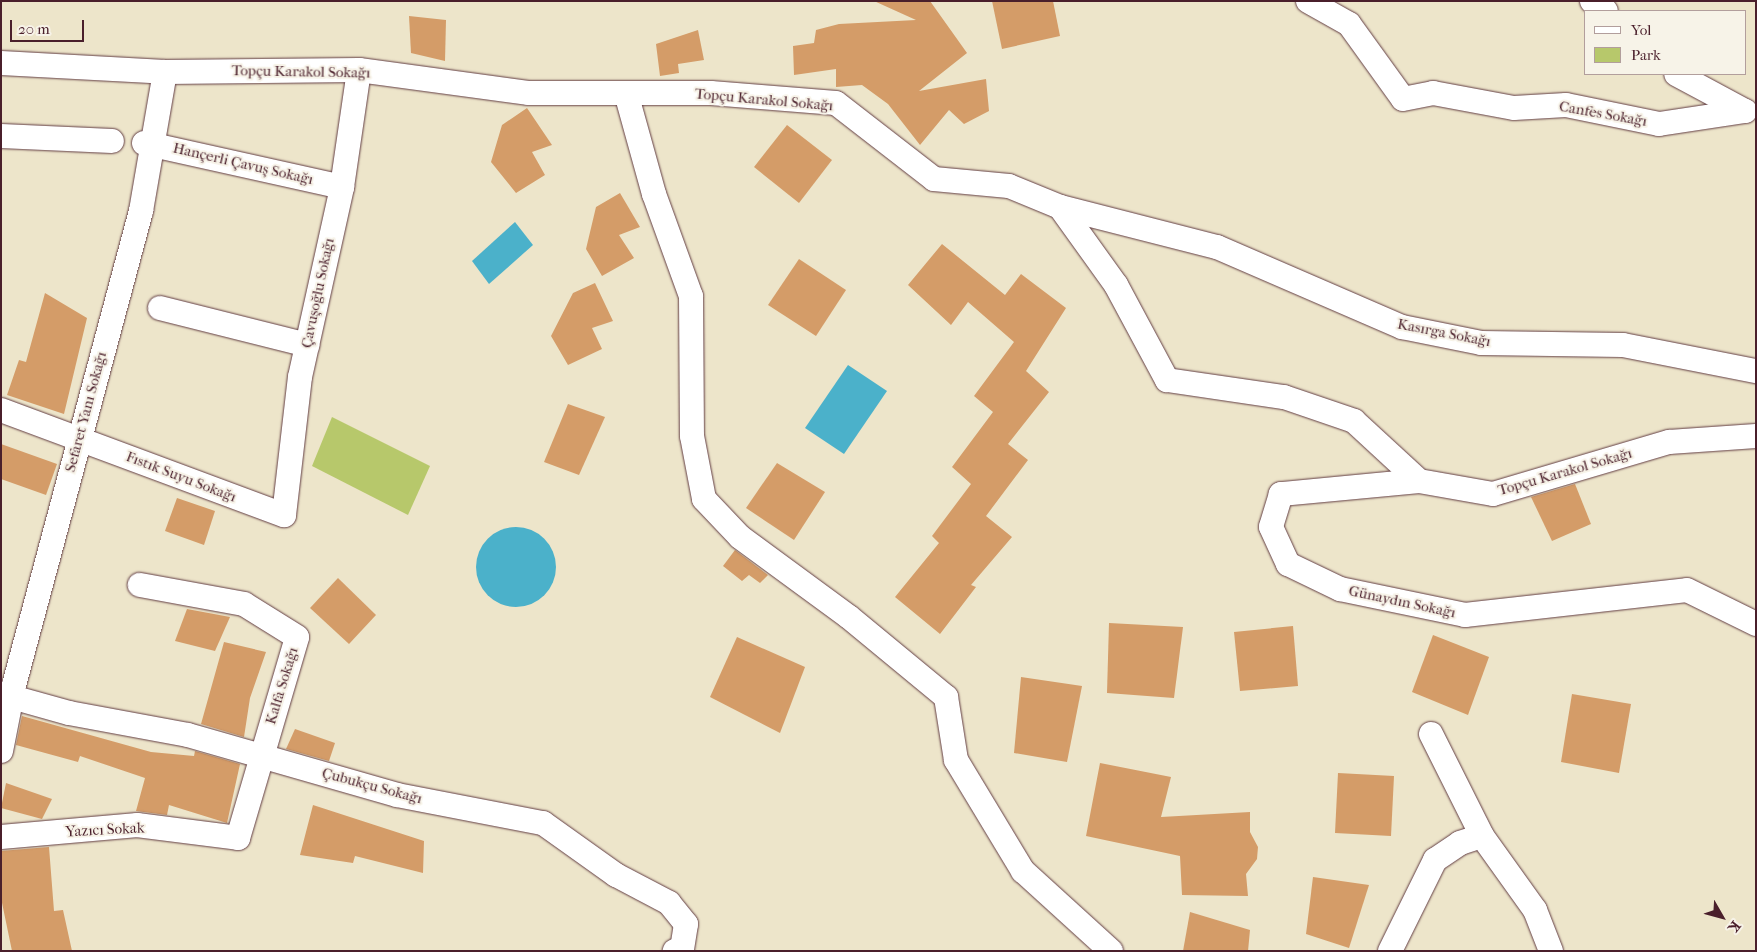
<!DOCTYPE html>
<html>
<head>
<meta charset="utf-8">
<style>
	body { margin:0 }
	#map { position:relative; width:1757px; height:952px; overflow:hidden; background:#ede5ca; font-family:"IM FELL French Canon",serif }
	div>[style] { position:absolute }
	.green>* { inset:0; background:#b7c86b }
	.water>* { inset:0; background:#4bb1ca }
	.round { border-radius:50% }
	.building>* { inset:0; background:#d49c68 }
	.roads { filter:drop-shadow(0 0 1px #623d43) drop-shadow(0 0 1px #623d43) }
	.minor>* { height:24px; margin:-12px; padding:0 12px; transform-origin:12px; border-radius:12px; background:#fff }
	span { translate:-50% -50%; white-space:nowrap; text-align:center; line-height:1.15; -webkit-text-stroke:4px #f7f3e8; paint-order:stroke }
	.street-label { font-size:15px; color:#4a1f2b }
	.frame { position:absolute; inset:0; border:2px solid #4a1f2b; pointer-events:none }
	.legend { position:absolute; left:1584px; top:10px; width:162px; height:65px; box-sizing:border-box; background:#f7f3e8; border:1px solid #b29e9c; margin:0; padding:6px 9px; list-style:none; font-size:15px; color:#4a1f2b }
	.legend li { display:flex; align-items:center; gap:10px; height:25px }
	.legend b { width:25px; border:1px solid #b29e9c }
	.north { position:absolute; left:1697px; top:892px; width:50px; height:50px; -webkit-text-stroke:4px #f7f3e8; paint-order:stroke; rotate:128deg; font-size:14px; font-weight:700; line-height:20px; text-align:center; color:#4a1f2b }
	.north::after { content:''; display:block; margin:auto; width:18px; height:22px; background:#4a1f2b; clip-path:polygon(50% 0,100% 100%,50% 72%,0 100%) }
	.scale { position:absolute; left:10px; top:20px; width:74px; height:22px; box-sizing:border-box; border:2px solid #4a1f2b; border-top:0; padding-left:6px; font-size:15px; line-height:18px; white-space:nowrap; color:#4a1f2b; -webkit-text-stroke:4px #f7f3e8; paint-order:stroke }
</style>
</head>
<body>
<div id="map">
	<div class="green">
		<i style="clip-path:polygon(332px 417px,430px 466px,408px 515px,312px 466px)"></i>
	</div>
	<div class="water">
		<i style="clip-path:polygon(515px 222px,533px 245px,489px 284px,472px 261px)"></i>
		<i style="clip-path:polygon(848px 365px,887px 391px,844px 454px,805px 428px)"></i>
		<i class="round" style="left:476px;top:527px;width:80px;height:80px"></i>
	</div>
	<div class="building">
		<i style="clip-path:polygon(874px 1px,930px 1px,967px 53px,919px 91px,986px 79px,989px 111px,964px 124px,949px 110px,920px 145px,888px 104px,862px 85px,836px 87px,836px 69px,794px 75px,793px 46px,814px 43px,816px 30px,839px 24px,916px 20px)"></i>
		<i style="clip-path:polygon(992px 1px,1053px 1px,1060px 36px,1002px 49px)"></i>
		<i style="clip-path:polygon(409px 16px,446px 20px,445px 61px,411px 53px)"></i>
		<i style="clip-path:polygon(698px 30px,704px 60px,678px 64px,679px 73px,660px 76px,656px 44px)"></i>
		<i style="clip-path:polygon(527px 108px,552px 145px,532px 152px,545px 175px,516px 193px,491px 162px,502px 125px)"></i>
		<i style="clip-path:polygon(787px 125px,832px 160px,799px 203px,754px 167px)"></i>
		<i style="clip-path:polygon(620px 193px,640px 227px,619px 235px,634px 258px,602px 276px,586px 249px,596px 207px)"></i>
		<i style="clip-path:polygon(942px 244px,1005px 295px,1021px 274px,1066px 308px,1026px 371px,1049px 392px,1008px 444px,1028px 460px,986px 516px,1012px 537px,971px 585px,976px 587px,940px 634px,895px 597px,939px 543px,932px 536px,971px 484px,952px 467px,993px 412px,974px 396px,1014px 342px,968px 302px,951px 325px,908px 285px)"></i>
		<i style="clip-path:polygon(799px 259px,846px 290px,816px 336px,768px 305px)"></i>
		<i style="clip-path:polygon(595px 283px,613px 321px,592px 328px,602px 349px,568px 365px,551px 336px,573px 293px)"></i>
		<i style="clip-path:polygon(45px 293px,87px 318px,64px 414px,7px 395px,19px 360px,26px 362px)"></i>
		<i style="clip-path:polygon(568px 404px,605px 417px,579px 475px,544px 462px)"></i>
		<i style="clip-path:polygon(1px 444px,57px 464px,46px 495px,1px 479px)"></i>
		<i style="clip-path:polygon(777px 463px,825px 492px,794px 540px,746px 508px)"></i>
		<i style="clip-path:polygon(1575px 484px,1591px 524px,1552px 541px,1531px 497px)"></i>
		<i style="clip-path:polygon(177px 498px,215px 511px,204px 545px,165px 531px)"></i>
		<i style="clip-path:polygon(735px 550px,768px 575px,760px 583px,749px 575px,742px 581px,723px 566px)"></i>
		<i style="clip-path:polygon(338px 578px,376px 615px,349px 644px,310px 608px)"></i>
		<i style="clip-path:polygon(187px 609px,230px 617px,215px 651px,175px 641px)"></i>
		<i style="clip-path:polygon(1109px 623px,1183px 627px,1174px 698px,1107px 693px)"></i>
		<i style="clip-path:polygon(1293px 626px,1298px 686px,1240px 691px,1234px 632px)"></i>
		<i style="clip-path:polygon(1433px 635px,1489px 657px,1468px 715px,1412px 692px)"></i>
		<i style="clip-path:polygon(737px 637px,805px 667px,780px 733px,710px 697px)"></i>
		<i style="clip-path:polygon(224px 642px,266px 652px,250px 698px,244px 737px,201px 724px)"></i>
		<i style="clip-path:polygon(1021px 677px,1082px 686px,1067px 762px,1014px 753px)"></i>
		<i style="clip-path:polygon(1572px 694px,1631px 704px,1619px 773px,1561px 762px)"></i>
		<i style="clip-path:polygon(22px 716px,151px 752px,194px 756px,195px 751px,240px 764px,227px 823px,169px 805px,167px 815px,136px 811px,145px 778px,80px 756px,78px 762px,16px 745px)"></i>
		<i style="clip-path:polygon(295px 729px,335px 743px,329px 761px,286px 749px)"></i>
		<i style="clip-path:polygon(1100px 763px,1171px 777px,1161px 817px,1250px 812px,1250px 832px,1258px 847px,1257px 859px,1246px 874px,1248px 896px,1182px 895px,1180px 856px,1086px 836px)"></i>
		<i style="clip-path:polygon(1338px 773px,1394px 776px,1391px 836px,1335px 833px)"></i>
		<i style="clip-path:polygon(6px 783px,52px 799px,42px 819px,1px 808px)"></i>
		<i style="clip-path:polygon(313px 805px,424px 841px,423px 873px,355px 856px,353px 863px,300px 855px)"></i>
		<i style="clip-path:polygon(49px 847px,54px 911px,63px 910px,72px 951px,12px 951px,1px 898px,1px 851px)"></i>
		<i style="clip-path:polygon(1313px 877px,1369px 885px,1349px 948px,1306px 934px)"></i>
		<i style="clip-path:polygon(1190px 912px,1250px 930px,1248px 951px,1183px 951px)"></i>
	</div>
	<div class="roads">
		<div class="minor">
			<i style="left:1308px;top:1px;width:47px;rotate:29.3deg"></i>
			<i style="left:1349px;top:24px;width:92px;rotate:54.2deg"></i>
			<i style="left:1403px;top:99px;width:31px;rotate:-11deg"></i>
			<i style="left:1433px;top:93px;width:82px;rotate:10.5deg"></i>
			<i style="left:1514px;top:108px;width:52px;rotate:-3.3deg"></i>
			<i style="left:1566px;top:105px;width:95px;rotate:11.5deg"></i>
			<i style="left:1659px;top:124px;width:87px;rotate:-8.6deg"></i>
			<i style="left:1745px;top:111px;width:78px;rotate:-151.8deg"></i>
			<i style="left:1592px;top:1px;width:17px;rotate:36deg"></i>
			<i style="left:1px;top:63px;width:164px;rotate:3.1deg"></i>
			<i style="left:165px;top:72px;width:194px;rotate:-0.6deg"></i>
			<i style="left:359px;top:70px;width:172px;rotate:7.7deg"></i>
			<i style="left:529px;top:93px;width:182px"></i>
			<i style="left:711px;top:93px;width:125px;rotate:4.6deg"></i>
			<i style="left:836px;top:103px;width:124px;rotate:37.8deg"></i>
			<i style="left:934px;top:179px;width:75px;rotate:5.3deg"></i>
			<i style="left:1009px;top:186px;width:55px;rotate:22.4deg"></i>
			<i style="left:1060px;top:207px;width:96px;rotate:54.3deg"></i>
			<i style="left:1116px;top:285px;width:108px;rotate:61.8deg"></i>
			<i style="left:1167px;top:380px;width:118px;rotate:8.3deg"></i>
			<i style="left:1284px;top:397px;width:74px;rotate:18.9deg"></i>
			<i style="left:1354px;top:421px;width:88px;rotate:42.7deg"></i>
			<i style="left:1419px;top:481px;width:75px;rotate:10deg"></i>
			<i style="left:1493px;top:494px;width:184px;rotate:-16.5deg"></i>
			<i style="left:1669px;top:442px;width:87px;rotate:-3.9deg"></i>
			<i style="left:626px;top:93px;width:105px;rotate:74.5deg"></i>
			<i style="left:654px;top:194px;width:109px;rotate:70.1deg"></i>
			<i style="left:691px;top:296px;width:140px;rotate:89.6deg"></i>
			<i style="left:692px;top:436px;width:64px;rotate:79.2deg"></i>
			<i style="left:704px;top:499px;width:52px;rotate:46.5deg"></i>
			<i style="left:740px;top:537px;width:135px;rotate:36.3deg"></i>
			<i style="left:849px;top:617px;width:126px;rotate:39.5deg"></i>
			<i style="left:946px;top:697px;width:64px;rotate:81deg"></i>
			<i style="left:956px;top:760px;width:130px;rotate:58.9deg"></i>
			<i style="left:1023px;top:871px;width:119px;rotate:42.3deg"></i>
			<i style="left:1px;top:136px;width:111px;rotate:2.6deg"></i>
			<i style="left:144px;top:143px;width:203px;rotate:12.5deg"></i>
			<i style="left:1060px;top:207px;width:162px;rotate:14.3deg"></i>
			<i style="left:1217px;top:247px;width:202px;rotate:23.4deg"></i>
			<i style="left:1402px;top:327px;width:81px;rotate:11.4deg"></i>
			<i style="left:1481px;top:343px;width:142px;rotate:0.8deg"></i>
			<i style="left:1623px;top:345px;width:136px;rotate:11.1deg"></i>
			<i style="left:160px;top:308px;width:152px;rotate:14.1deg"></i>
			<i style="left:1px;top:410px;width:302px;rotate:20.4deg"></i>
			<i style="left:284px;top:515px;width:139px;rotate:-83.4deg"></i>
			<i style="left:300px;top:377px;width:195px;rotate:-77.5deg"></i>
			<i style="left:342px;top:187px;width:118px;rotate:-81.7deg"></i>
			<i style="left:1419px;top:481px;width:139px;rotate:174.6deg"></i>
			<i style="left:1281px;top:494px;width:34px;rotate:107deg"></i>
			<i style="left:1271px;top:527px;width:41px;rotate:65.3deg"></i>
			<i style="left:1288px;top:564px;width:58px;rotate:25.7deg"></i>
			<i style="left:1340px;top:589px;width:128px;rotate:11.7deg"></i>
			<i style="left:1465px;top:615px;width:223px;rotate:-6.4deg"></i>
			<i style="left:1687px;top:590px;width:77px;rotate:26.2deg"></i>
			<i style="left:1px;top:694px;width:71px;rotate:15.6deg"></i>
			<i style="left:69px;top:713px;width:121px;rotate:10.5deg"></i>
			<i style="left:188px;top:735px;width:217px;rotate:16deg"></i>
			<i style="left:397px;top:795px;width:149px;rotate:10.9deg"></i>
			<i style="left:543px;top:823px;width:90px;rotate:35.5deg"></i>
			<i style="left:616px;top:875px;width:60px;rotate:27.8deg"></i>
			<i style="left:669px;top:903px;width:27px;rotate:51deg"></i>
			<i style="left:686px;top:924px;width:24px;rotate:99deg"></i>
			<i style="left:682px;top:948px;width:8px;rotate:157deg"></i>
			<i style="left:1431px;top:734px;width:114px;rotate:63.4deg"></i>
			<i style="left:1482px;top:836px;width:91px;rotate:54.4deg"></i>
			<i style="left:1535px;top:910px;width:44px;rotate:68.7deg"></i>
			<i style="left:1px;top:751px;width:67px;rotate:-78.9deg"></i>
			<i style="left:14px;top:685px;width:491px;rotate:-75deg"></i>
			<i style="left:141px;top:211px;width:141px;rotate:-80.2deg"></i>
			<i style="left:1px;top:837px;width:137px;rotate:-5deg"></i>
			<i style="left:137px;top:825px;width:102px;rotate:7.3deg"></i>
			<i style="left:238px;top:838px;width:209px;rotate:-73.6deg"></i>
			<i style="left:297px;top:637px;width:62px;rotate:-148.1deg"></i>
			<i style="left:244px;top:604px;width:106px;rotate:-169.6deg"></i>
			<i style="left:1390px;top:951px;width:102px;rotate:-63.7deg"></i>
			<i style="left:1435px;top:860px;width:30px;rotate:-34deg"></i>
			<i style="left:1460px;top:843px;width:23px;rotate:-18deg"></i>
		</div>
	</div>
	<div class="street-label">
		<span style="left:301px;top:72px;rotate:1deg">Topçu Karakol Sokağı</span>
		<span style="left:764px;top:100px;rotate:5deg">Topçu Karakol Sokağı</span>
		<span style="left:1603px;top:114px;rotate:10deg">Canfes Sokağı</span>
		<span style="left:243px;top:164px;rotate:13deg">Hançerli Çavuş Sokağı</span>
		<span style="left:318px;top:293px;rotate:-78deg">Çavuşoğlu Sokağı</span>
		<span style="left:1444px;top:333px;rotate:11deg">Kasırga Sokağı</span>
		<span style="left:86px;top:412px;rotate:-75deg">Sefaret Yanı Sokağı</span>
		<span style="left:1565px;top:472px;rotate:-16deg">Topçu Karakol Sokağı</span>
		<span style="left:181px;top:477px;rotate:21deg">Fıstık Suyu Sokağı</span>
		<span style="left:1402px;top:602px;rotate:12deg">Günaydın Sokağı</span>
		<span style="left:282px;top:686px;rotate:-73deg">Kalfa Sokağı</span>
		<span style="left:372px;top:786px;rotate:15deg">Çubukçu Sokağı</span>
		<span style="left:105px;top:830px;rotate:-3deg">Yazıcı Sokak</span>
	</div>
	<div class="frame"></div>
	<ul class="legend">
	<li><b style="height:6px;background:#fff"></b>Yol</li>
	<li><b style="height:14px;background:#b7c86b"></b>Park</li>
	</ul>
	<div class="north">K</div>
	<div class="scale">20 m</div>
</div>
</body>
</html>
